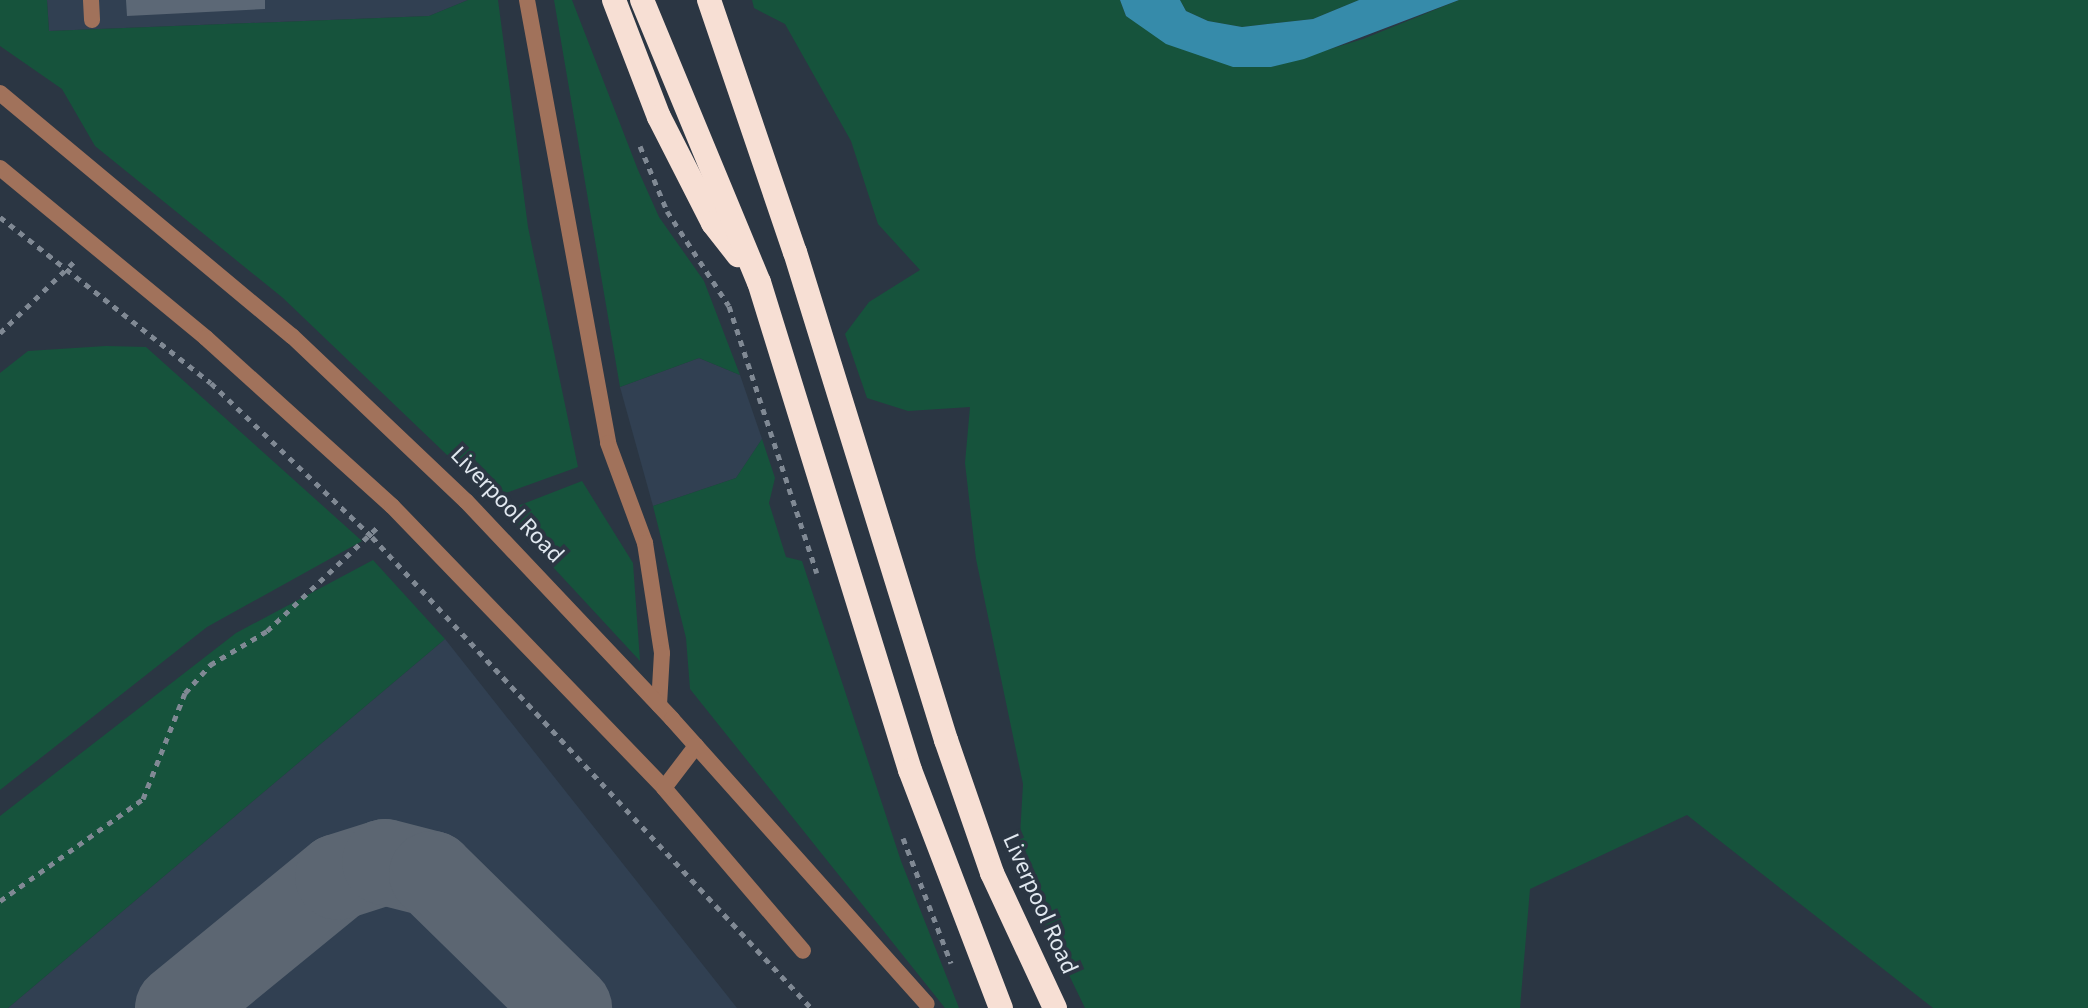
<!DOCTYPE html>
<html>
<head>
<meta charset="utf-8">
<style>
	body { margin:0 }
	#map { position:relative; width:2088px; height:1008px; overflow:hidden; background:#2b3643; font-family:"Source Sans 3",sans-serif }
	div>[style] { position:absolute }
	.built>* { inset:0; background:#314052 }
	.green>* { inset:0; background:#16533c }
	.water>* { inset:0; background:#368baa }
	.taxiway>* { height:86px; margin:-43px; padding:0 43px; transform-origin:43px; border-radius:43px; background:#5c6672 }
	.building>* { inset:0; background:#5c6876 }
	.path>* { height:5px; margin-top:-2.5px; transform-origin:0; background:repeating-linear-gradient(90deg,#808994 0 6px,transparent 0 12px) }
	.lane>* { height:16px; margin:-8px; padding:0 8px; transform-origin:8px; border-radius:8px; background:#a1725b }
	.highway>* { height:24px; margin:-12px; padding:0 12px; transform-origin:12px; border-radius:12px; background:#f7dfd4 }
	span { translate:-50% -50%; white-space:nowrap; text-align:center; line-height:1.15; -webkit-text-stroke:8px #2b3643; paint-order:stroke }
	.street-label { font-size:24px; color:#e1e8f0 }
</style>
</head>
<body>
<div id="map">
	<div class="built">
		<i style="clip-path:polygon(47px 0,468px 0,429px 16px,49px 31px)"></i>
		<i style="clip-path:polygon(699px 358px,740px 375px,762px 439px,736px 478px,653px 506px,620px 387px)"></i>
		<i style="clip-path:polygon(445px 639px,737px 1008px,8px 1008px)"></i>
	</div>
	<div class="green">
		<i style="clip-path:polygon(0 0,47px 0,49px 31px,429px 16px,468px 0,498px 0,528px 227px,578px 467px,492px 498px,283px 298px,95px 146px,62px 89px,0 46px)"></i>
		<i style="clip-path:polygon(554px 0,572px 0,638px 170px,659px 217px,704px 281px,740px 375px,699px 358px,620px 387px)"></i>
		<i style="clip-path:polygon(752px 0,1120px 0,1126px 16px,1271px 67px,1363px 39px,1459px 0,2088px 0,2088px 1008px,1933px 1008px,1687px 815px,1530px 889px,1520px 1008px,1085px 1008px,1018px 870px,1023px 784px,976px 559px,965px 463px,970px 407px,908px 411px,867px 398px,845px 334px,869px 302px,920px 270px,878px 224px,851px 141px,785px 24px,754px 8px)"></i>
		<i style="clip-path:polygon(1180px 0,1359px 0,1313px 19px,1242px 27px,1208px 21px,1186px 11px)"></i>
		<i style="clip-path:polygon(106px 346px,146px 347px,362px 541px,207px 627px,0 790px,0 373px,28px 351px)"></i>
		<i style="clip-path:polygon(762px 439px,775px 478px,769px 503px,786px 557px,802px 561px,901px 861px,959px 1008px,945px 1008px,690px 689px,686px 638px,653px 506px,736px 478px)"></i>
		<i style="clip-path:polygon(582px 481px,633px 563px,640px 661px,502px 512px)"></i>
		<i style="clip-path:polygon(373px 560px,445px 639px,8px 1008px,0 1008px,0 816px,236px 633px)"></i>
	</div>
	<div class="water">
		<i style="clip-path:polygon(1120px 0,1180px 0,1186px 11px,1208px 21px,1242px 27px,1313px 19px,1359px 0,1459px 0,1304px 59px,1271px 67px,1233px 67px,1166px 44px,1126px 16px)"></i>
	</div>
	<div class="taxiway">
		<i style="left:178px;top:1008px;width:207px;rotate:-39.3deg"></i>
		<i style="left:338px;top:877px;width:49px;rotate:-17.7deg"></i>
		<i style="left:385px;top:862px;width:49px;rotate:14.3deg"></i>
		<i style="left:432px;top:874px;width:192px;rotate:44.4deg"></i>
	</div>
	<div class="building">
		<i style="clip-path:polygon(126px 0,265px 0,265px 9px,127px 16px)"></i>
	</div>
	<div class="path">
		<i style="left:640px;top:146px;width:70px;rotate:67.4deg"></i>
		<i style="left:667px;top:211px;width:113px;rotate:56.9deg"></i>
		<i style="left:729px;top:306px;width:281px;rotate:71.8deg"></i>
		<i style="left:0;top:217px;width:268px;rotate:38.2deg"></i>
		<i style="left:211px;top:383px;width:223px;rotate:43.7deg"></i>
		<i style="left:372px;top:537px;width:644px;rotate:47.01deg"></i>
		<i style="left:0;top:333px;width:107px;rotate:-43.9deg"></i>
		<i style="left:903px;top:838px;width:134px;rotate:69deg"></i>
		<i style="left:0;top:901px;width:176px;rotate:-35.5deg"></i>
		<i style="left:143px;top:799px;width:114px;rotate:-68.4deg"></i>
		<i style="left:185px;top:693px;width:38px;rotate:-48deg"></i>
		<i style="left:210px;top:665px;width:66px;rotate:-30.8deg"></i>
		<i style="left:267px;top:631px;width:154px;rotate:-43.2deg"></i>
	</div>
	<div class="lane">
		<i style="left:91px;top:0;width:20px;rotate:87deg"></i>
		<i style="left:527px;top:0;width:450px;rotate:79.6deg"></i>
		<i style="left:608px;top:443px;width:107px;rotate:69.7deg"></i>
		<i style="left:645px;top:543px;width:111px;rotate:81.2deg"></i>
		<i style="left:662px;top:653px;width:52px;rotate:93.3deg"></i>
		<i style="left:0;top:93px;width:380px;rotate:39.8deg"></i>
		<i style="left:292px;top:336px;width:240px;rotate:43.5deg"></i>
		<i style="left:466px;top:501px;width:300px;rotate:46.6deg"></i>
		<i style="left:672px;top:719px;width:382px;rotate:48.2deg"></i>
		<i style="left:0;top:168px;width:267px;rotate:39.5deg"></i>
		<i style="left:206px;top:338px;width:251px;rotate:42.1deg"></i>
		<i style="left:392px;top:506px;width:392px;rotate:46deg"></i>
		<i style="left:664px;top:788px;width:214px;rotate:49.5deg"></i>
		<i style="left:664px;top:788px;width:53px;rotate:-52.7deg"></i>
	</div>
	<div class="highway">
		<i style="left:614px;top:0;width:125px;rotate:69deg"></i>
		<i style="left:659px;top:117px;width:119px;rotate:63deg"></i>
		<i style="left:713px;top:223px;width:41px;rotate:52deg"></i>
		<i style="left:642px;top:0;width:305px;rotate:67.5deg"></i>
		<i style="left:759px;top:282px;width:511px;rotate:72.81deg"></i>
		<i style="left:910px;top:770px;width:255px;rotate:69.1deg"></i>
		<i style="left:709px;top:0;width:266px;rotate:71.2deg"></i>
		<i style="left:795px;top:252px;width:511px;rotate:72.81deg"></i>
		<i style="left:946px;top:740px;width:141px;rotate:70.9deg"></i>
		<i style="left:992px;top:873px;width:149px;rotate:65deg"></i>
	</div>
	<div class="street-label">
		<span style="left:507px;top:505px;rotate:46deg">Liverpool Road</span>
		<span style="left:1040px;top:904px;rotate:66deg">Liverpool Road</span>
	</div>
</div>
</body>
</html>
